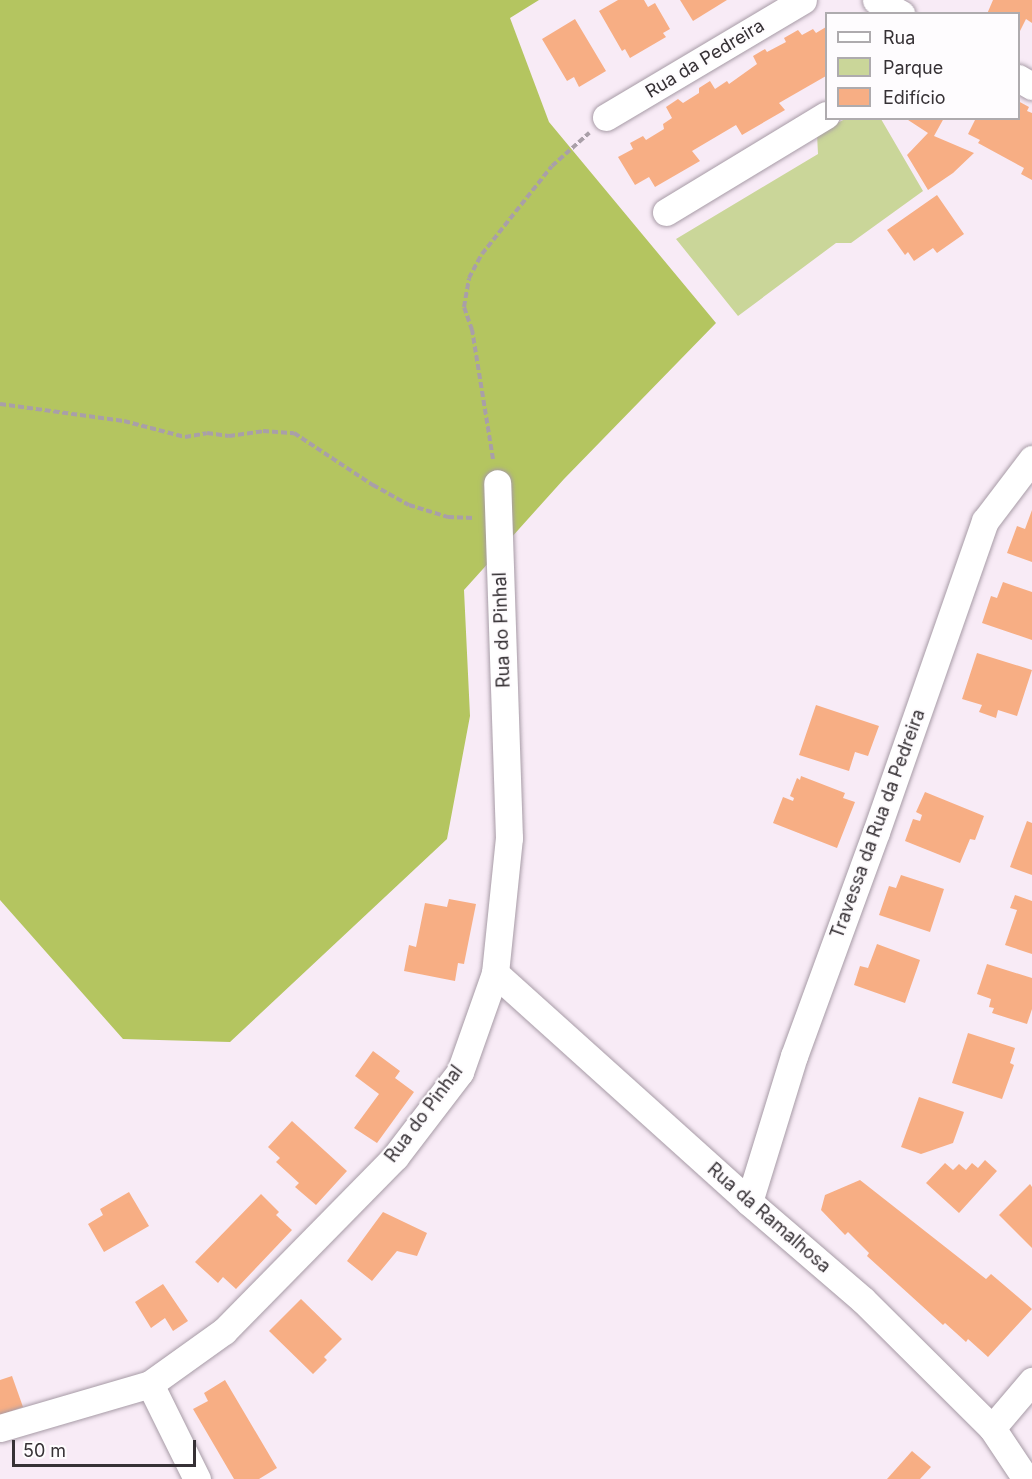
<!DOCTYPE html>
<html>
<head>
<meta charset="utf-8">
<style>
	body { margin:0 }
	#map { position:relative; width:1032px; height:1479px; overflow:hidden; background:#f8ebf6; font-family:Inter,sans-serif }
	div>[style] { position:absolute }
	.green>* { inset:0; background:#cad699 }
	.forest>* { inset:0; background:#b4c560 }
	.building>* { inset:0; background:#f7ae84 }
	.path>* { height:4px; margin-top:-2px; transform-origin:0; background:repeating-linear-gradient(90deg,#a99fa8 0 6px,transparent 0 9px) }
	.roads { filter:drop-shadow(0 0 2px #a79ba6) drop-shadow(0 0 2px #a79ba6) }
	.street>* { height:27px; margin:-13.5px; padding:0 13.5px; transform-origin:13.5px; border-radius:13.5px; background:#fff }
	span { translate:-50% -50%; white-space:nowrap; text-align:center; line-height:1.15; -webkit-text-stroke:4.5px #fefcfe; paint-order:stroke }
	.street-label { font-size:18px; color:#363135 }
	.legend { position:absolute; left:825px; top:12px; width:195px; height:108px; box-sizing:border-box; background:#fefcfe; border:2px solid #aeabae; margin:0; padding:8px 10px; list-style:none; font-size:18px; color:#363135 }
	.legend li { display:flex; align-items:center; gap:12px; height:30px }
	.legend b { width:30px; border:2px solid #aeabae }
	.scale { position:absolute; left:12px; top:1440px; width:184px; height:27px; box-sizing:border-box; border:3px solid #363135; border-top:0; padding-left:8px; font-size:18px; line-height:21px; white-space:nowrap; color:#363135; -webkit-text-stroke:4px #fefcfe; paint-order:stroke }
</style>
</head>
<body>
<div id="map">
	<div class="green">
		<i style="clip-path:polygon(845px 119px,881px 119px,923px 191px,851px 243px,836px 243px,738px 316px,676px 239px,818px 154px,817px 134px)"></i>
	</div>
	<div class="forest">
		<i style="clip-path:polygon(0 0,539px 0,510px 18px,549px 122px,716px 323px,564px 479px,464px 590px,470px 716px,447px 839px,230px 1042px,123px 1039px,0 900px)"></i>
	</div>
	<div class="building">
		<i style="clip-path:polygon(618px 0,644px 0,648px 7px,655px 3px,670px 29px,663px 33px,666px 37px,630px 58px,625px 49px,622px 51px,599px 11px)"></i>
		<i style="clip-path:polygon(680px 0,727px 0,693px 21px)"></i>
		<i style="clip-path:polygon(993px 0,1032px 0,1032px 23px,1026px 19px,1018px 35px,1018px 14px,987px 14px)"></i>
		<i style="clip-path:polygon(575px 19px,606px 71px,579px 87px,574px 77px,567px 81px,542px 39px)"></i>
		<i style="clip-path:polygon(826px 27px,826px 76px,779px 103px,785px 110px,742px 135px,736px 125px,692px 151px,700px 161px,655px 187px,649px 177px,635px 185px,618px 157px,633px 149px,630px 143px,643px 136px,646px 140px,664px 129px,663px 124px,672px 118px,666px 107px,678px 99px,683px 103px,699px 93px,699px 88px,710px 81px,715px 89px,727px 81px,729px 84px,757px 64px,753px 56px,765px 49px,767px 52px,786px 42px,784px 38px,798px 30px,802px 35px,813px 29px,816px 33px)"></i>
		<i style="clip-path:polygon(1018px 101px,1029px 107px,1027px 111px,1032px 113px,1032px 180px,1021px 174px,1024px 168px,978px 143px,980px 140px,968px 134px,976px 118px,1018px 118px)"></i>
		<i style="clip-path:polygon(905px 118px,944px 118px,934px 136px,974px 153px,953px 173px,928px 190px,907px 155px,928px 133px)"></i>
		<i style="clip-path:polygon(937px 195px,964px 234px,937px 253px,933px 248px,914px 261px,908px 252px,905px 255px,887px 230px)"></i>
		<i style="clip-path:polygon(1032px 510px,1032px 562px,1007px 553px,1017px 526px,1025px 529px)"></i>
		<i style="clip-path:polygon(1003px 582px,1032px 592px,1032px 640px,982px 623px,991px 596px,997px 598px)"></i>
		<i style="clip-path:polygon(977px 653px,1032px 670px,1017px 716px,998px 710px,996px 718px,979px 712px,982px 705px,962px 699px)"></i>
		<i style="clip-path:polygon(816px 705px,879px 726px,868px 756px,855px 752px,849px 771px,799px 755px)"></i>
		<i style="clip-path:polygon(801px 776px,845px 793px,843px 798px,855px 802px,837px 848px,773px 823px,783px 797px,793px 801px,794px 798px,790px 796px,797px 778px,800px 780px)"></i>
		<i style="clip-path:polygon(925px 792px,984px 816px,975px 840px,970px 839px,960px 863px,905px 841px,913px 819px,920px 821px,922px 815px,916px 812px)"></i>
		<i style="clip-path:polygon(1027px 821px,1032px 823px,1032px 875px,1010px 867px)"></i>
		<i style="clip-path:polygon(901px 875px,944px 889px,930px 932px,879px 915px,889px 886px,896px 888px)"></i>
		<i style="clip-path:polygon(1015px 895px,1032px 901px,1032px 954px,1005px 945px,1017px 910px,1010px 908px)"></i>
		<i style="clip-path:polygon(449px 899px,476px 904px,464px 964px,458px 963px,455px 981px,404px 971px,409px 945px,416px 947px,425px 903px,447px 907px)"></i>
		<i style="clip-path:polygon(877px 944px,920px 960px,905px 1003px,854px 985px,860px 966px,868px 968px)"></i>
		<i style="clip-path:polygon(987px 964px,1032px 978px,1032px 1009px,1027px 1024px,992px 1013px,994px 1008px,989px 1007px,991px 999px,977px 994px)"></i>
		<i style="clip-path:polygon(968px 1033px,1015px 1048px,1010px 1063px,1014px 1065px,1002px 1099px,952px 1083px)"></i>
		<i style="clip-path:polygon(373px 1051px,400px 1071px,395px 1078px,414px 1092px,377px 1143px,354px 1128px,379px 1094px,355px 1076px)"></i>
		<i style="clip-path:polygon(919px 1097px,964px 1112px,953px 1143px,921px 1154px,901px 1147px)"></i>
		<i style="clip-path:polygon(292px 1121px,347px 1171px,316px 1205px,295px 1187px,299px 1183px,276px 1162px,280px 1158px,268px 1147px)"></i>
		<i style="clip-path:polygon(985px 1160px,997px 1171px,959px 1213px,926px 1183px,945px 1163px,953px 1170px,959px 1164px,966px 1170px,972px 1163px,978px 1168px)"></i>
		<i style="clip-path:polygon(860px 1180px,986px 1279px,991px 1274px,1032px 1309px,988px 1357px,968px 1339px,966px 1342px,945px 1323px,943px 1325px,867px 1256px,869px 1253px,848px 1232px,845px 1235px,821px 1210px,825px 1195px)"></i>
		<i style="clip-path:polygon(1030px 1184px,1032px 1187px,1032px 1248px,999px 1215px)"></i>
		<i style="clip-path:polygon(129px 1192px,149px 1226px,104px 1252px,88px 1224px,103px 1215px,100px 1209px)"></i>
		<i style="clip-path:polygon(261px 1194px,279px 1212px,276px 1215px,292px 1230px,236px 1289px,223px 1277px,218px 1283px,195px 1262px)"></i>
		<i style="clip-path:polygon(383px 1212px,427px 1233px,417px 1256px,397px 1251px,372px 1281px,347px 1261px)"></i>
		<i style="clip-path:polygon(163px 1284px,188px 1321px,173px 1331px,165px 1318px,151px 1328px,135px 1302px)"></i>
		<i style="clip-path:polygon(301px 1299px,342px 1339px,324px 1357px,327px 1360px,313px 1374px,269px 1331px)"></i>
		<i style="clip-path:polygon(12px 1376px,23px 1407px,0 1415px,0 1380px)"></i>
		<i style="clip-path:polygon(225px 1380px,277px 1468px,259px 1479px,234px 1479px,193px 1409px,208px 1401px,204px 1393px)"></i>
		<i style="clip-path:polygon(912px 1451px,931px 1467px,920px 1479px,887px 1479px)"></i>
	</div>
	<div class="path">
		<i style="left:0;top:404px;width:125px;rotate:7.8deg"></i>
		<i style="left:124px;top:421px;width:63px;rotate:14.7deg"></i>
		<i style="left:185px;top:437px;width:22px;rotate:-10deg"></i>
		<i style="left:207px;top:433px;width:22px;rotate:8deg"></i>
		<i style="left:229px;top:436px;width:34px;rotate:-8deg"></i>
		<i style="left:263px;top:431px;width:31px;rotate:4deg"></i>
		<i style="left:294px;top:433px;width:95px;rotate:33.4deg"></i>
		<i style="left:373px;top:485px;width:41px;rotate:29.1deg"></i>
		<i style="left:409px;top:505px;width:41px;rotate:17.1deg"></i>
		<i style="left:448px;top:517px;width:26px;rotate:2deg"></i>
		<i style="left:493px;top:459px;width:131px;rotate:-99.2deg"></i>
		<i style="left:472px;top:330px;width:24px;rotate:-109deg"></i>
		<i style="left:464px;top:307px;width:29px;rotate:-80deg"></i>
		<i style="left:469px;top:278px;width:27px;rotate:-62deg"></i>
		<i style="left:482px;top:254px;width:112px;rotate:-51.5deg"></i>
		<i style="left:552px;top:166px;width:50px;rotate:-41.7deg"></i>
	</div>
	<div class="roads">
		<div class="street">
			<i style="left:876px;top:0;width:29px;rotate:29deg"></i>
			<i style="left:1018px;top:78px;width:16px;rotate:30deg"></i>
			<i style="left:606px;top:117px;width:229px;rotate:-30.7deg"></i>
			<i style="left:666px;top:212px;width:187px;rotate:-31.2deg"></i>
			<i style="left:495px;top:973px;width:342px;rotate:42deg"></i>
			<i style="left:749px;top:1202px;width:150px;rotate:40.7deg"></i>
			<i style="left:863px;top:1300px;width:182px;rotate:44.8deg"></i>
			<i style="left:992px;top:1428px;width:61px;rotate:56.3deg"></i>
			<i style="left:749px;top:1202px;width:153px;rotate:-72.9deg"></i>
			<i style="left:794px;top:1056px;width:239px;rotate:-69.9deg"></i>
			<i style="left:876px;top:832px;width:330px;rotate:-70.7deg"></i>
			<i style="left:985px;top:521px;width:78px;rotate:-52.8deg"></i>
			<i style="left:150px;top:1384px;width:106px;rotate:63.7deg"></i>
			<i style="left:0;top:1428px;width:156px;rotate:-16.3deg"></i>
			<i style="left:150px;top:1384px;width:91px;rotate:-35.6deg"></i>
			<i style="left:224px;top:1331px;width:244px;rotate:-45.5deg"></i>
			<i style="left:395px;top:1157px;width:107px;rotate:-52.6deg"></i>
			<i style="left:460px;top:1072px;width:105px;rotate:-70.5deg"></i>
			<i style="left:495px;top:973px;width:136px;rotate:-84.1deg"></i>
			<i style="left:509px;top:838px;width:355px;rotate:-91.9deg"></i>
			<i style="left:992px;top:1428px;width:62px;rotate:-49.6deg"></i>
		</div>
	</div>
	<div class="street-label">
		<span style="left:705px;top:59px;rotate:-31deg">Rua da Pedreira</span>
		<span style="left:502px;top:630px;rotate:-92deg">Rua do Pinhal</span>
		<span style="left:878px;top:824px;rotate:-70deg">Travessa da Rua da Pedreira</span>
		<span style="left:424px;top:1114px;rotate:-53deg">Rua do Pinhal</span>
		<span style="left:769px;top:1218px;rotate:41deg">Rua da Ramalhosa</span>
	</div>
	<ul class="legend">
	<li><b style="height:8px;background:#fff"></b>Rua</li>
	<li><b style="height:16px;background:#cad699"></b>Parque</li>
	<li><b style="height:16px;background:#f7ae84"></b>Edifício</li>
	</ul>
	<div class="scale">50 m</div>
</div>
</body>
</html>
